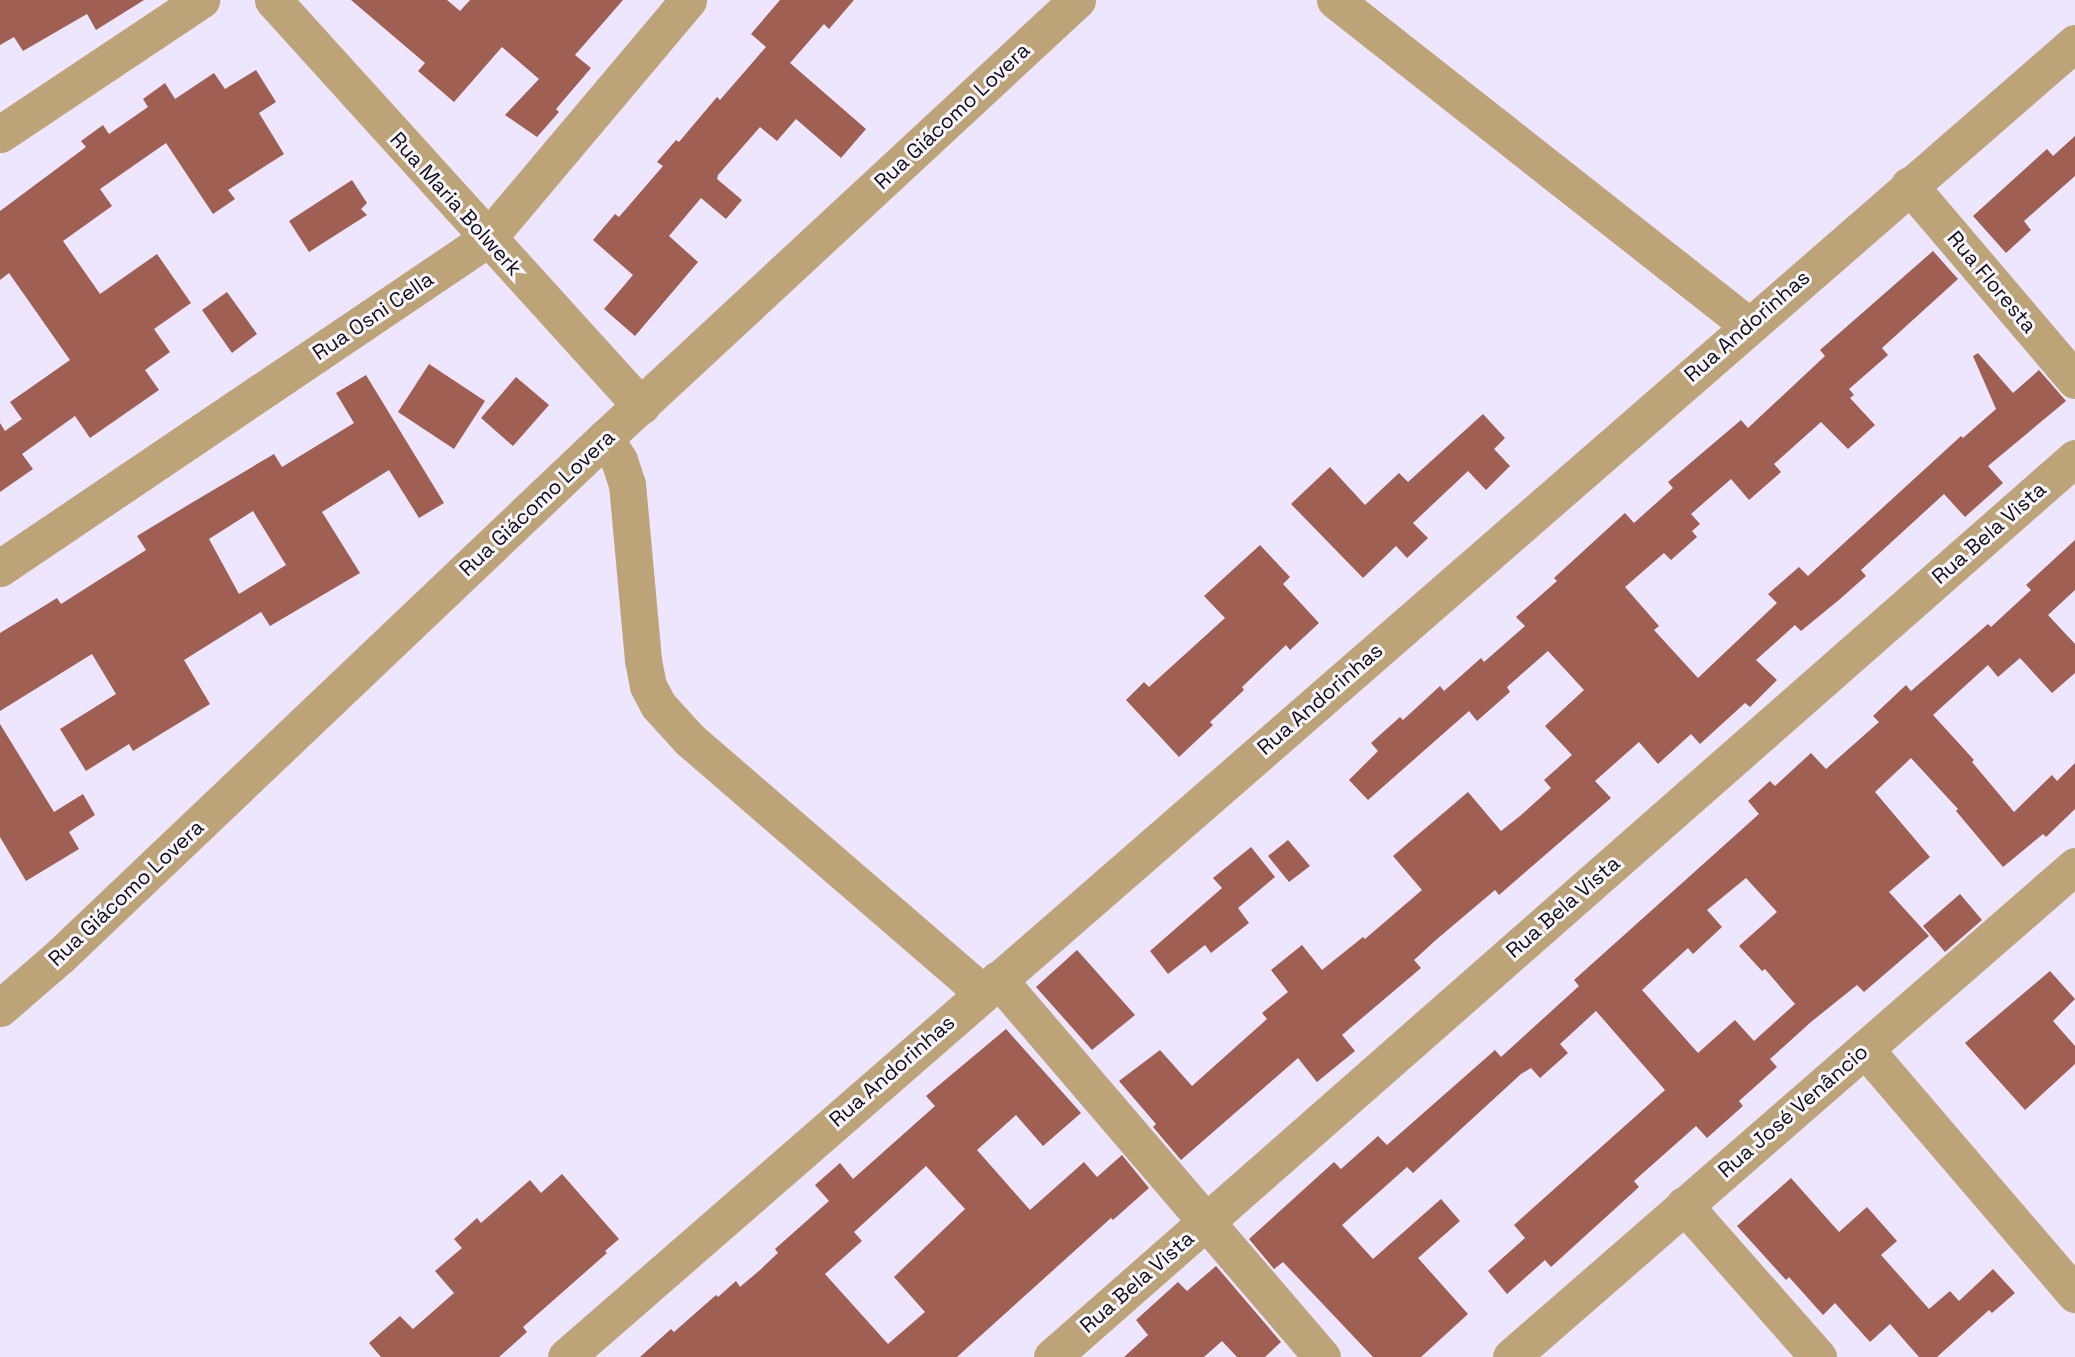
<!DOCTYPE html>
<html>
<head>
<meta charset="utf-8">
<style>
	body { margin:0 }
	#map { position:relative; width:2075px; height:1357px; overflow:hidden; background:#eee5fe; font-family:"Space Grotesk",sans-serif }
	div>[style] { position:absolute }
	.building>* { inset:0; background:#9f6053 }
	.street>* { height:37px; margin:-18.5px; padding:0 18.5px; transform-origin:18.5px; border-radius:18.5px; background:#bca378 }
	span { translate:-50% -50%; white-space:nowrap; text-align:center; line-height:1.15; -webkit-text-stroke:6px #f8f6fc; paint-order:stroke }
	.street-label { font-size:21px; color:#110d17 }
</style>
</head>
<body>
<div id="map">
	<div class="building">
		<i style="clip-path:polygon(0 0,144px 0,96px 30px,87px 14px,23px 51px,14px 37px,0 45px)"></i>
		<i style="clip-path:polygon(351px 0,447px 0,460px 11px,470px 0,623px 0,575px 55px,591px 68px,556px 109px,559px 112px,537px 137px,505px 115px,539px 79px,502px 47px,454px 102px,418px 71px,425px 63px)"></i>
		<i style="clip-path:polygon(780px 0,854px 0,829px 29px,824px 24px,790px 63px,866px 129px,841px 158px,796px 119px,777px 141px,760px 127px,718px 175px,717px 179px,742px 200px,726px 219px,701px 198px,669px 236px,698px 262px,635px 336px,604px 309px,633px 275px,593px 240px,615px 214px,619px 217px,663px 166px,657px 162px,676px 140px,679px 142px,717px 97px,720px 100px,766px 47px,751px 34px)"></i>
		<i style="clip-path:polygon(256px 70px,276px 102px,259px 113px,284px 154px,228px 190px,235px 199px,213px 214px,166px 143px,100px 189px,112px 206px,63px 241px,100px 294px,157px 254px,191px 303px,154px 329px,170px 352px,145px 370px,159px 390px,90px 438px,75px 416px,22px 454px,33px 469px,0 492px,0 423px,5px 431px,22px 419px,10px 402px,70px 360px,9px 273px,0 280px,0 211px,86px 147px,81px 141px,103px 125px,109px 134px,148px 107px,143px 99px,165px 83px,175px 99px,214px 73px,225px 89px)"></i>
		<i style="clip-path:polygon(2075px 136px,2075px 176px,2024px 221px,2031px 230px,2006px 253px,1973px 216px,2047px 149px,2053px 156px)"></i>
		<i style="clip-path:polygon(352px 180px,367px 203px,361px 209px,367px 215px,309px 252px,289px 221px)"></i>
		<i style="clip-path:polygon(1933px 251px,1958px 279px,1882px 348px,1888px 355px,1849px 389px,1854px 395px,1850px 398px,1875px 425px,1848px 449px,1821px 422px,1774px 464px,1781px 472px,1749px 500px,1731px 479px,1691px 514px,1700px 524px,1692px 531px,1697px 537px,1671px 560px,1664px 553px,1625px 587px,1659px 626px,1654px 630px,1698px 678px,1777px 603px,1768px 594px,1799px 567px,1808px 576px,1961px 436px,1963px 438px,1996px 409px,1973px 356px,1978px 353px,2013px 393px,2039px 370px,2066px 401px,1988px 466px,2003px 483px,1965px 517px,1944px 494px,1861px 570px,1866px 576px,1840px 599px,1801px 631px,1795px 625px,1756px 660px,1777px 680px,1750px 707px,1745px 703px,1700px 744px,1691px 734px,1658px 764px,1639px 742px,1595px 781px,1611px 798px,1499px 895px,1495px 890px,1437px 939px,1414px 960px,1421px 968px,1342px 1035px,1355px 1051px,1317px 1082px,1298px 1058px,1181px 1160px,1153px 1127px,1156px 1124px,1119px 1081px,1160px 1050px,1192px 1086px,1267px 1019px,1262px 1013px,1288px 992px,1271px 970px,1302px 945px,1322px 970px,1363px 937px,1365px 939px,1422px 890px,1393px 856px,1468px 792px,1501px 831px,1520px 816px,1551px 788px,1544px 780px,1572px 755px,1545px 726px,1584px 690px,1548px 651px,1507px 687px,1510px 692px,1477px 721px,1469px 711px,1368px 800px,1349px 780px,1378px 751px,1371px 743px,1400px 717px,1403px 720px,1440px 686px,1444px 691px,1481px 658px,1484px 662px,1525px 626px,1516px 617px,1557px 581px,1554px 578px,1591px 544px,1625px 513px,1634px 523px,1673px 488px,1668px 482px,1741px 420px,1748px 428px,1825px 356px,1820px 350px)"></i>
		<i style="clip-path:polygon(227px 292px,257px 334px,232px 353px,202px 310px)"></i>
		<i style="clip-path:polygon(429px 364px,485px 401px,454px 449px,398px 412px)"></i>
		<i style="clip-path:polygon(evenodd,366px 375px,444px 503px,419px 518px,389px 470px,322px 512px,360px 573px,270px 626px,261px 612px,184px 660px,210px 704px,133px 751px,129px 744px,86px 771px,60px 729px,116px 694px,92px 654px,0 711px,0 633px,57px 598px,61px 604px,146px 550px,137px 536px,188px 505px,274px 454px,282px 467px,354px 423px,336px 393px,366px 375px,253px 511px,286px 565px,239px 594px,209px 539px,253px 511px)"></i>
		<i style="clip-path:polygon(516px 377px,549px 405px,513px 446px,481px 418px)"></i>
		<i style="clip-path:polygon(1483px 414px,1505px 438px,1494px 449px,1510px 466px,1486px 490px,1468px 471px,1413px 523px,1428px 538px,1407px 558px,1396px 546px,1363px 578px,1291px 504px,1330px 467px,1365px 505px,1399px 473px,1408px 482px)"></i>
		<i style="clip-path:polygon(evenodd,2075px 540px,2075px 590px,2048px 615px,2075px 644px,2075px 673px,2052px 693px,2020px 658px,1998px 677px,1988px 665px,1933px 715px,1974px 760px,1972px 762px,2014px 812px,2052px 775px,2057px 781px,2075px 763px,2075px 809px,2046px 837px,2043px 834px,2003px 867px,1956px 811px,1958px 809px,1911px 758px,1875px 792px,1930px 857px,1889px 892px,1929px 936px,1864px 992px,1857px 985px,1811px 1022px,1770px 1059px,1777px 1067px,1739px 1101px,1743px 1106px,1707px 1138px,1696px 1126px,1634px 1181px,1639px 1187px,1551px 1267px,1545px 1260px,1507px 1294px,1488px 1271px,1525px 1238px,1514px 1225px,1665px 1090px,1596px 1011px,1560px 1044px,1568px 1053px,1540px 1078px,1531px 1068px,1521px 1074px,1413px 1173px,1407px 1167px,1342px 1225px,1373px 1259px,1441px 1199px,1460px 1221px,1418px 1258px,1468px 1314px,1421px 1357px,1373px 1357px,1283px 1262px,1274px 1269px,1249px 1239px,1334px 1162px,1341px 1169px,1378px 1136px,1387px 1145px,1495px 1050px,1501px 1057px,1579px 986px,1574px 980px,1759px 814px,1748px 801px,1770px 781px,1775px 786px,1811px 753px,1826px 769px,1879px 722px,1873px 716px,1906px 685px,1911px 691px,1988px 624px,1991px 627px,2031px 590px,2026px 585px,2075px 540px,1746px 878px,1777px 912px,1739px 946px,1762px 971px,1765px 969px,1795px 1004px,1754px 1041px,1735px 1020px,1698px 1053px,1642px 990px,1688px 948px,1693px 954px,1722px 927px,1707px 910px,1746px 878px)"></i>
		<i style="clip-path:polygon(1260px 545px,1290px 577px,1283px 584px,1319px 623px,1290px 650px,1286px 645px,1242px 687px,1244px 690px,1210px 722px,1213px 725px,1179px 757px,1126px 700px,1144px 682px,1149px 687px,1225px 618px,1204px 596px)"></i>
		<i style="clip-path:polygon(0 724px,54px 812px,83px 794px,95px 815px,69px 832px,79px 849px,26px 881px,0 837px)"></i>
		<i style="clip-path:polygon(1288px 840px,1310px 866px,1289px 882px,1268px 856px)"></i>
		<i style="clip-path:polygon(1251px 847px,1275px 877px,1238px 908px,1249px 923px,1211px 953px,1205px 945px,1168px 974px,1150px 951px,1222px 888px,1213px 878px)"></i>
		<i style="clip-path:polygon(1960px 894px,1982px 920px,1945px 952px,1923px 926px)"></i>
		<i style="clip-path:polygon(1077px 950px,1135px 1015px,1092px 1050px,1036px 987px)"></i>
		<i style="clip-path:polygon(2050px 971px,2075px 999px,2053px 1021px,2075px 1046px,2075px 1064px,2025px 1110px,1965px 1043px)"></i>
		<i style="clip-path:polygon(evenodd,1006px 1029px,1081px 1113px,1043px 1146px,1016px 1115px,977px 1150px,1030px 1210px,1084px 1162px,1097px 1177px,1122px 1155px,1149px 1188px,1113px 1220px,1111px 1218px,957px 1357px,640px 1357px,671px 1329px,674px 1332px,716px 1295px,718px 1297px,736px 1281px,740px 1287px,760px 1270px,778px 1253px,775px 1249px,829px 1201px,815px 1185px,840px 1163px,853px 1179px,935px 1106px,926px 1096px,1006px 1029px,926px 1166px,965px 1209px,894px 1277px,925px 1312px,888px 1344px,825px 1274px,862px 1241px,854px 1232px,926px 1166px)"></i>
		<i style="clip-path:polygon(562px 1174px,619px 1239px,605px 1251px,607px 1253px,523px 1327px,527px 1332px,499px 1357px,381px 1357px,369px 1343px,400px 1316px,413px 1329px,454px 1293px,435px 1271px,462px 1248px,454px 1239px,477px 1218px,481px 1223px,530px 1180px,541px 1193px)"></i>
		<i style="clip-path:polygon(1791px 1178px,1839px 1232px,1867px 1207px,1897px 1241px,1881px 1255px,1929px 1309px,1950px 1291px,1959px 1301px,1993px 1269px,2015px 1293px,1992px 1313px,1989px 1310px,1937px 1357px,1919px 1357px,1890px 1324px,1870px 1342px,1835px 1303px,1823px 1315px,1789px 1277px,1786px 1280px,1737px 1226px)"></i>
		<i style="clip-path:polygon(1216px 1266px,1281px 1342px,1265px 1357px,1237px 1357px,1222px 1341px,1204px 1357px,1124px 1357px,1148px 1335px,1136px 1320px,1178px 1282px,1187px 1291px)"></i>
	</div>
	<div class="street">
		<i style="left:273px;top:0;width:548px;rotate:47.81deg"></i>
		<i style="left:1335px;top:0;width:526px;rotate:38.2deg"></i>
		<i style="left:0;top:134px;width:242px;rotate:-33.7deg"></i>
		<i style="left:1909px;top:185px;width:256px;rotate:49.6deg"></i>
		<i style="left:605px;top:438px;width:26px;rotate:58deg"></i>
		<i style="left:619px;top:460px;width:25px;rotate:72deg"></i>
		<i style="left:627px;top:484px;width:177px;rotate:84.8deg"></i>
		<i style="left:643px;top:660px;width:26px;rotate:79deg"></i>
		<i style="left:648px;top:686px;width:21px;rotate:62deg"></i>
		<i style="left:658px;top:705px;width:47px;rotate:47.6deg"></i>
		<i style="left:690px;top:740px;width:386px;rotate:40.8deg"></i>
		<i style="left:0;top:568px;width:588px;rotate:-34.04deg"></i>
		<i style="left:487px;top:239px;width:312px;rotate:-49.9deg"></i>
		<i style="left:998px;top:979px;width:498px;rotate:49.4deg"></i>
		<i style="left:0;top:1008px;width:79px;rotate:-40.9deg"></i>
		<i style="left:60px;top:956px;width:752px;rotate:-43.55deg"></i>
		<i style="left:605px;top:438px;width:644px;rotate:-42.86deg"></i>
		<i style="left:1865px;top:1049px;width:323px;rotate:49.4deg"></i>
		<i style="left:1684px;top:1205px;width:203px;rotate:48.6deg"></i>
		<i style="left:566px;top:1357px;width:2001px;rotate:-41.05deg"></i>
		<i style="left:1052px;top:1357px;width:1362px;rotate:-41.31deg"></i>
		<i style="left:1511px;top:1357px;width:748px;rotate:-41.04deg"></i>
	</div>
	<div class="street-label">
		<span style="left:952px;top:116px;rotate:-43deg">Rua Giácomo Lovera</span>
		<span style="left:456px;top:204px;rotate:48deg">Rua Maria Bolwerk</span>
		<span style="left:1992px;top:282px;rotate:50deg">Rua Floresta</span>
		<span style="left:373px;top:316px;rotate:-34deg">Rua Osni Cella</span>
		<span style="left:1747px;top:326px;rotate:-41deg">Rua Andorinhas</span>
		<span style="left:537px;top:503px;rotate:-43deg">Rua Giácomo Lovera</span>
		<span style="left:1989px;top:533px;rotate:-41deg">Rua Bela Vista</span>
		<span style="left:1320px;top:699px;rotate:-41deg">Rua Andorinhas</span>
		<span style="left:126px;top:893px;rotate:-43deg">Rua Giácomo Lovera</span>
		<span style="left:1563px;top:907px;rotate:-41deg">Rua Bela Vista</span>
		<span style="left:892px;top:1071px;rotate:-41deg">Rua Andorinhas</span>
		<span style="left:1793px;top:1111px;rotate:-41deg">Rua José Venâncio</span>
		<span style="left:1137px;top:1282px;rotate:-41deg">Rua Bela Vista</span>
	</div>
</div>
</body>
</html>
